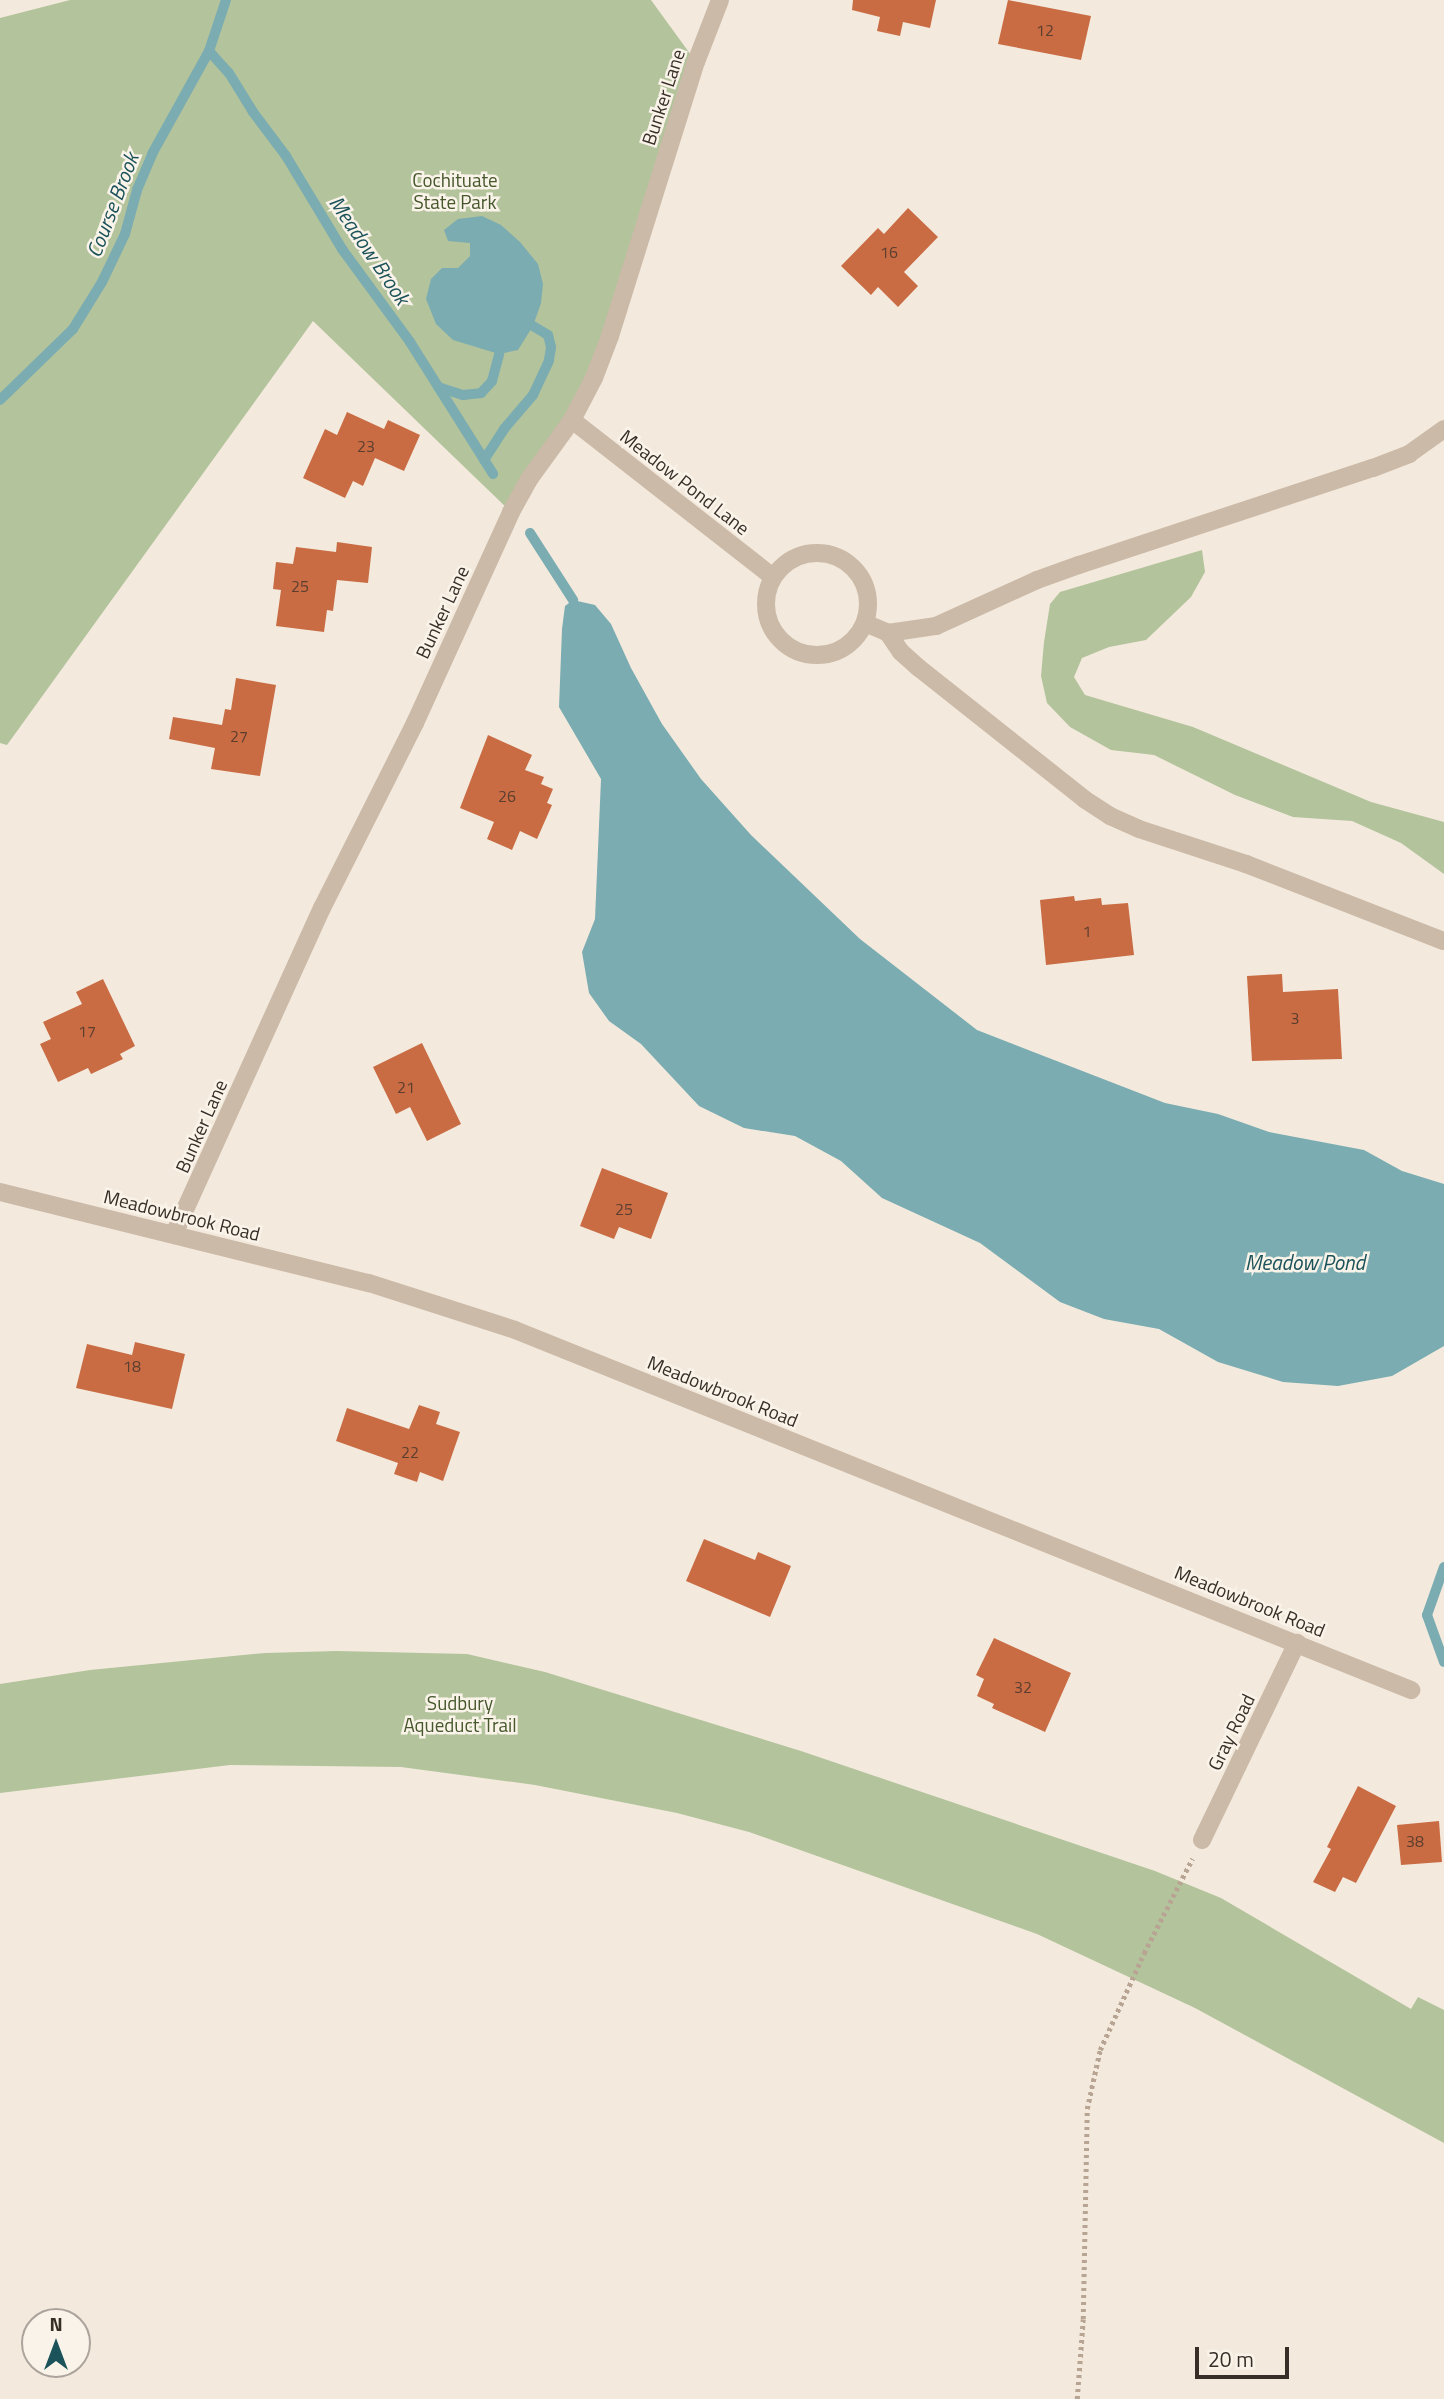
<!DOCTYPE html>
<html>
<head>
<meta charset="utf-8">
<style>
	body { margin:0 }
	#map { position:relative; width:1444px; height:2399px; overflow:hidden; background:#f3eadd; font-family:"Titillium Web",sans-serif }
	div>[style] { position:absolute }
	.green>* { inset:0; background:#b3c39c }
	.water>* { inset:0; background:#7aacb1 }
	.stream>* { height:10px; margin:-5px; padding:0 5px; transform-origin:5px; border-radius:5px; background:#7aacb1 }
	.building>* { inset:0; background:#c96c44 }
	.path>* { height:4.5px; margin-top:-2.25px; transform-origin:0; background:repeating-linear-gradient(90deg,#b8a492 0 3.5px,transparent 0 7px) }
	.lane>* { height:18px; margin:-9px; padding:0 9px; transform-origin:9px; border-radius:9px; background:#ccbaa8 }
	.street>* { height:18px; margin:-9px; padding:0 9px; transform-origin:9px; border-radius:9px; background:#ccbaa8 }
	.street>.ring { margin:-9px; padding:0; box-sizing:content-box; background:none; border:18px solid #ccbaa8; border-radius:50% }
	span { translate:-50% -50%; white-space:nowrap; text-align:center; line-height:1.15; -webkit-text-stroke:5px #faf3e9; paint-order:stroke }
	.number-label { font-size:16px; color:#5c3e2f }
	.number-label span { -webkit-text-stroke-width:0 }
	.street-label { font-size:19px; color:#382e28 }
	.park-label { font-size:19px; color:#45572b }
	.water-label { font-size:21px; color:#1c535b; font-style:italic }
	.north { position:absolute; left:21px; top:2308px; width:70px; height:70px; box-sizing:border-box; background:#faf3e9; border:2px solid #aca49c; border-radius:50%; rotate:0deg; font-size:19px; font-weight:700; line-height:28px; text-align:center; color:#382e28 }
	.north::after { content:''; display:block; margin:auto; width:24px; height:32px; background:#1c535b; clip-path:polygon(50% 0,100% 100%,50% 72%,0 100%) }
	.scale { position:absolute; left:1195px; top:2347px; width:94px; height:32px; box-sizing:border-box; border:4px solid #382e28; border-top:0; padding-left:9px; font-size:21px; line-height:24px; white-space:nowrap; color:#382e28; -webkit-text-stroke:5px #faf3e9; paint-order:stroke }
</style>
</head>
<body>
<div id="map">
	<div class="green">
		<i style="clip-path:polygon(70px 0,651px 0,696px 62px,610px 336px,511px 512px,313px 321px,7px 745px,0 743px,0 18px)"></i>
		<i style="clip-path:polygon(1202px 550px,1205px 572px,1191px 597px,1146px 640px,1109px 647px,1082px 658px,1074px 677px,1085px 695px,1193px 727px,1371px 802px,1444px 822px,1444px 874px,1401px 843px,1352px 821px,1293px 817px,1235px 795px,1154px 755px,1111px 750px,1070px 727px,1047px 703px,1041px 676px,1044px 642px,1050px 604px,1060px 592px)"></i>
		<i style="clip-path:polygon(337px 1651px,467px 1654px,545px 1672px,801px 1751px,1155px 1871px,1221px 1898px,1411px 2009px,1418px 1997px,1444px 2010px,1444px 2143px,1195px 2008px,1037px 1934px,749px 1832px,677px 1813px,535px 1785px,401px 1767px,230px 1765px,0 1793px,0 1684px,90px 1670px,265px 1653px)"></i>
	</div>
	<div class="water">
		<i style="clip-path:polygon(482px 216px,501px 225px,520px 242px,538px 264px,543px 284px,541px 303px,533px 326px,518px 350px,499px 354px,453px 340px,436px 324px,426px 299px,431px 279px,442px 268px,458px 268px,470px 256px,470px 243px,448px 241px,444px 230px,458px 219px)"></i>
		<i style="clip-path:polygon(573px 600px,595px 605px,611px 624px,631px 668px,662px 724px,701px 779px,751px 835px,860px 939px,977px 1030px,1165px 1103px,1218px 1114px,1269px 1132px,1364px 1150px,1402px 1171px,1444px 1184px,1444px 1346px,1392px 1376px,1338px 1386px,1283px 1382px,1218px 1362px,1159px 1329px,1104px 1319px,1060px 1302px,980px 1243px,882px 1198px,841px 1161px,795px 1136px,744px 1128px,699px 1106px,641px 1044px,609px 1021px,589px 993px,582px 952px,595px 919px,601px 779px,559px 707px,562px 629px,565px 606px)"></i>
	</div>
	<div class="stream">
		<i style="left:209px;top:51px;width:30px;rotate:48deg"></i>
		<i style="left:229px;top:73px;width:46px;rotate:58.4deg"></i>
		<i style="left:253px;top:112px;width:55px;rotate:53.1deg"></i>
		<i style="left:286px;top:156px;width:109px;rotate:58.9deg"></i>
		<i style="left:342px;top:249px;width:115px;rotate:53.8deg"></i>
		<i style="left:410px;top:342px;width:156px;rotate:57.8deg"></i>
		<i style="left:438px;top:387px;width:26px;rotate:18deg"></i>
		<i style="left:463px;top:395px;width:18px;rotate:-6deg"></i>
		<i style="left:481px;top:393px;width:16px;rotate:-47deg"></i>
		<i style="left:492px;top:381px;width:28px;rotate:-75deg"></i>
		<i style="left:0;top:400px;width:102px;rotate:-44.2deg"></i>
		<i style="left:73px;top:329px;width:55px;rotate:-58.3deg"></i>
		<i style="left:102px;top:282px;width:53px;rotate:-64.4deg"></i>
		<i style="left:125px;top:234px;width:46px;rotate:-74.7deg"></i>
		<i style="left:137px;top:190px;width:39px;rotate:-67deg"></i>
		<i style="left:152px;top:154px;width:118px;rotate:-61deg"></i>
		<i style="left:209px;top:51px;width:54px;rotate:-71.6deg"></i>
		<i style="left:484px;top:460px;width:37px;rotate:-57deg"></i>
		<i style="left:504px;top:429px;width:45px;rotate:-49.5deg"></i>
		<i style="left:533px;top:395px;width:38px;rotate:-65deg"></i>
		<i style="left:549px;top:360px;width:13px;rotate:-81deg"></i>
		<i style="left:551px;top:347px;width:12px;rotate:-104deg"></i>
		<i style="left:548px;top:335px;width:17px;rotate:-149deg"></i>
		<i style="left:530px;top:533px;width:80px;rotate:57.3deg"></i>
		<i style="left:1444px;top:1567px;width:51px;rotate:109.5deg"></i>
		<i style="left:1427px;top:1615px;width:50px;rotate:70.1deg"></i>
	</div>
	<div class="building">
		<i style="clip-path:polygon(853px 0,936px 0,930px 28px,903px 22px,900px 36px,877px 31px,880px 17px,852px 10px)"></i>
		<i style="clip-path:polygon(1008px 0,1091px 16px,1081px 60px,998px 44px)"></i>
		<i style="clip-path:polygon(908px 208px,938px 237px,904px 272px,918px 286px,898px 307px,878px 287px,871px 295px,841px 266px,878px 228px,884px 234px)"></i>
		<i style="clip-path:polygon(347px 412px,384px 429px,388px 420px,420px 435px,404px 471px,375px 458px,363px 486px,353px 481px,345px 498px,303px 478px,325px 429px,337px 435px)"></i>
		<i style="clip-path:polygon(337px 542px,372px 547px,368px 583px,337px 580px,333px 611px,327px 610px,324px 632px,276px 626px,281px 590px,273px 589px,276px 562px,293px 564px,296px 547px,336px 552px)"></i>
		<i style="clip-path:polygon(236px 678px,276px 685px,260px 776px,211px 769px,215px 748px,169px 739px,173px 717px,222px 725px,225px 709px,231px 710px)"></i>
		<i style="clip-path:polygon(488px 735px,532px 755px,525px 770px,544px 777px,541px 784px,553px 789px,547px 803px,552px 805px,537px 839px,520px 831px,512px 850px,487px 839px,494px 822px,460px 808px)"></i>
		<i style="clip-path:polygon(1074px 896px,1075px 901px,1101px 898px,1102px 905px,1128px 903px,1134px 955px,1046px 965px,1040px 900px)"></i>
		<i style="clip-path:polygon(1282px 974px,1283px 992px,1338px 989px,1342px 1059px,1252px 1061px,1247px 976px)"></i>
		<i style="clip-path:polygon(103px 979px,135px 1046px,120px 1054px,123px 1059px,91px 1074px,88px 1068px,58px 1082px,40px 1044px,51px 1039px,43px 1022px,82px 1004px,76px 992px)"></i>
		<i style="clip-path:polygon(422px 1043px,461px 1124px,427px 1141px,410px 1107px,396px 1114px,373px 1067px)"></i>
		<i style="clip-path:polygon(602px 1168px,668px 1193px,651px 1239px,619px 1227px,614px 1239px,580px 1226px)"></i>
		<i style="clip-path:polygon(135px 1342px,185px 1354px,172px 1409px,76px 1388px,87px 1344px,132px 1355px)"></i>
		<i style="clip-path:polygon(419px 1405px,440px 1412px,436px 1424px,460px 1432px,443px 1481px,420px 1472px,417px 1482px,394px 1474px,398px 1463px,336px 1441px,347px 1408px,409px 1429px)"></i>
		<i style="clip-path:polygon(704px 1539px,755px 1560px,758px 1552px,791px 1566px,770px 1617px,686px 1581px)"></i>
		<i style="clip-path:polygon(994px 1638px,1071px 1673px,1045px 1732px,992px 1708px,994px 1704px,977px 1696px,984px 1679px,976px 1675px)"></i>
		<i style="clip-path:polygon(1358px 1786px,1396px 1806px,1356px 1883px,1343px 1877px,1335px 1892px,1313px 1882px,1331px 1849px,1327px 1847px)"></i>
		<i style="clip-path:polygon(1439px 1821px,1442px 1862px,1401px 1865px,1397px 1825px)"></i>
	</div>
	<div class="path">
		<i style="left:1077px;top:2399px;width:80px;rotate:-85.7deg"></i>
		<i style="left:1083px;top:2319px;width:210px;rotate:-88.9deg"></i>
		<i style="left:1087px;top:2109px;width:60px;rotate:-77.6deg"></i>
		<i style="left:1100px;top:2050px;width:107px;rotate:-65.6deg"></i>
		<i style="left:1144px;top:1953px;width:106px;rotate:-62.9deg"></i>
	</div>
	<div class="lane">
		<i style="left:865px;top:623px;width:25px;rotate:23deg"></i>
		<i style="left:888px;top:633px;width:23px;rotate:56deg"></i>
		<i style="left:901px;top:652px;width:24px;rotate:42deg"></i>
		<i style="left:919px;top:668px;width:211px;rotate:38.4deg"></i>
		<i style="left:1084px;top:799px;width:31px;rotate:33deg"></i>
		<i style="left:1110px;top:816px;width:32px;rotate:24deg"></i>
		<i style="left:1139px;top:829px;width:113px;rotate:18.1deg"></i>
		<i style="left:1246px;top:864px;width:212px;rotate:21.3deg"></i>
		<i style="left:888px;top:633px;width:49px;rotate:-8.3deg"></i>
		<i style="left:936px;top:626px;width:111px;rotate:-24.5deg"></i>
		<i style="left:1037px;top:580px;width:45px;rotate:-19.7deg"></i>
		<i style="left:1079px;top:565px;width:310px;rotate:-18.3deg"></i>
		<i style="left:1373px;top:468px;width:39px;rotate:-21deg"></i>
		<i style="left:1409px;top:454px;width:43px;rotate:-35.5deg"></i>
	</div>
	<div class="street">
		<i style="left:572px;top:420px;width:255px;rotate:38deg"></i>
		<i class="ring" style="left:766px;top:553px;width:84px;height:84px"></i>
		<i style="left:0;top:1192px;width:380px;rotate:13.9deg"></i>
		<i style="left:369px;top:1283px;width:153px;rotate:17.8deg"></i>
		<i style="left:515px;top:1330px;width:966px;rotate:21.89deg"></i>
		<i style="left:174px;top:1234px;width:358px;rotate:-65.6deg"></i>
		<i style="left:322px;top:908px;width:207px;rotate:-63.3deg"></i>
		<i style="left:415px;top:723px;width:232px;rotate:-65.5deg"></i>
		<i style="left:511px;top:512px;width:39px;rotate:-61deg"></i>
		<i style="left:530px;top:478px;width:72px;rotate:-54.1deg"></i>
		<i style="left:572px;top:420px;width:47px;rotate:-62.4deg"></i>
		<i style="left:594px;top:378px;width:45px;rotate:-69.1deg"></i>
		<i style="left:610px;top:336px;width:287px;rotate:-72.6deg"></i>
		<i style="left:696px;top:62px;width:66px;rotate:-68.8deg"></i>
		<i style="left:1202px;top:1840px;width:219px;rotate:-64.3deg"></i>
	</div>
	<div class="number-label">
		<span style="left:1045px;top:30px">12</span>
		<span style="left:889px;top:252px">16</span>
		<span style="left:366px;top:446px">23</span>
		<span style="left:300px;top:586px">25</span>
		<span style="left:239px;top:736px">27</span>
		<span style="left:507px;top:796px">26</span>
		<span style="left:1087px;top:931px">1</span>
		<span style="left:1295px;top:1018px">3</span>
		<span style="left:87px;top:1031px">17</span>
		<span style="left:406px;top:1087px">21</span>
		<span style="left:624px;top:1209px">25</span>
		<span style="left:132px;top:1366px">18</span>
		<span style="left:410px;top:1452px">22</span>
		<span style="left:1023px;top:1687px">32</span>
		<span style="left:1415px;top:1841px">38</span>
	</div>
	<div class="street-label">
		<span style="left:663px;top:97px;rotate:-72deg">Bunker Lane</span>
		<span style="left:685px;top:482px;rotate:38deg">Meadow Pond Lane</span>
		<span style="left:442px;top:612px;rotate:-65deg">Bunker Lane</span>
		<span style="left:201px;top:1126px;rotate:-66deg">Bunker Lane</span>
		<span style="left:182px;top:1215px;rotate:14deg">Meadowbrook Road</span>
		<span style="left:723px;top:1391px;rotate:22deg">Meadowbrook Road</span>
		<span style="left:1250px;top:1601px;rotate:22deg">Meadowbrook Road</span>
		<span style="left:1231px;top:1732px;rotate:-64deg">Gray Road</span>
	</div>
	<div class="park-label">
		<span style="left:455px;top:191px">Cochituate<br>State Park</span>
		<span style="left:460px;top:1714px">Sudbury<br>Aqueduct Trail</span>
	</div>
	<div class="water-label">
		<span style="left:112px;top:205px;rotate:-69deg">Course Brook</span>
		<span style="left:370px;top:250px;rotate:56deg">Meadow Brook</span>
		<span style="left:1305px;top:1262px">Meadow Pond</span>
	</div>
	<div class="north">N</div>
	<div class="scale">20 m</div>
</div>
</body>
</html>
